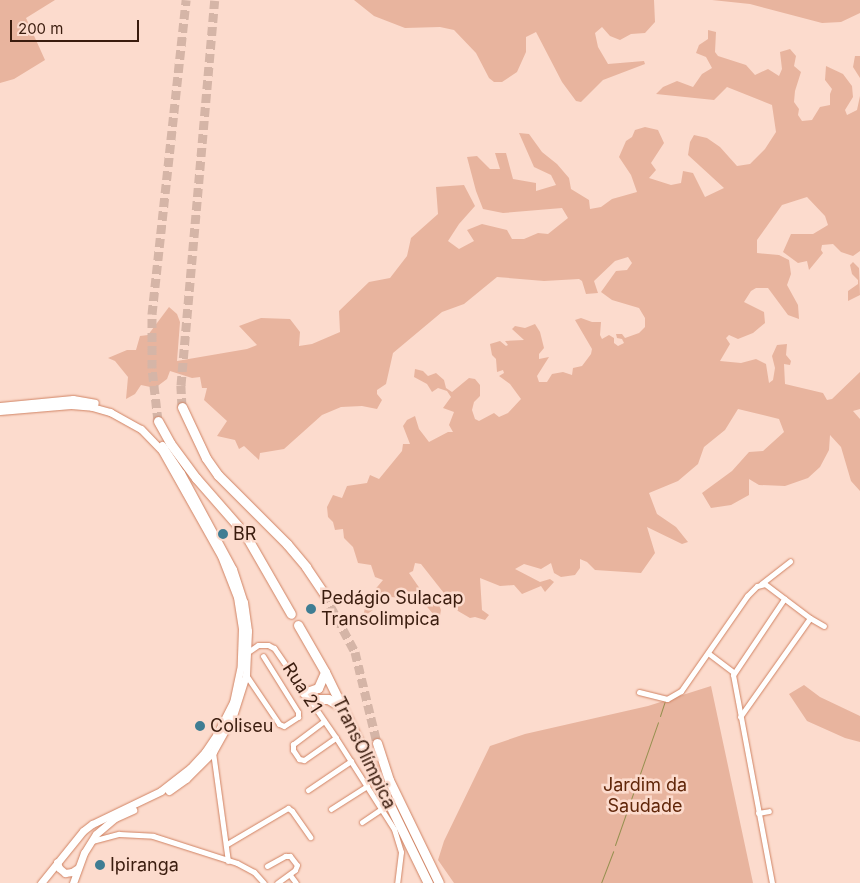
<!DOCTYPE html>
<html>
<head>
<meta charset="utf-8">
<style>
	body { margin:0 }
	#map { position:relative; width:860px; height:883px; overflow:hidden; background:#fcdbcd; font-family:Inter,sans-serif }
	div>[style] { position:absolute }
	.green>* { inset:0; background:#e8b49e }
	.stream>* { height:1px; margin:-0.5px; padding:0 0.5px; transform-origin:0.5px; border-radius:0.5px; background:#969050 }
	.highway-tunnel>* { height:9px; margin-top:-4.5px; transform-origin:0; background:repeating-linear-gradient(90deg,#d5b5a7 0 9px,transparent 0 13.5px) }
	.roads { filter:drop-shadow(0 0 1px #d08363) drop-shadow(0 0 1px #d08363) }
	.street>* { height:5px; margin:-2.5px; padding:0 2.5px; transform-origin:2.5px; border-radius:2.5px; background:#fff }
	.secondary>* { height:7px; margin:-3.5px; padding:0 3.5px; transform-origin:3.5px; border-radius:3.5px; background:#fff }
	.highway>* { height:9px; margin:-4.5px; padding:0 4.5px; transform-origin:4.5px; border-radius:4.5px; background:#fff }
	.dots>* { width:14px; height:14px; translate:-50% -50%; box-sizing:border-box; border:2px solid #fcdbcd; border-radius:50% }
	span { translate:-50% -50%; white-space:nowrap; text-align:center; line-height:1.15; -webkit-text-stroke:5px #fcdbcd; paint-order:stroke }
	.poi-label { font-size:18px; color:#3a1c0e }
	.left { translate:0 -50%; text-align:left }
	.street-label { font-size:18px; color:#3a1c0e }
	.park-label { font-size:18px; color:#602609 }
	.scale { position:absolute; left:10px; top:20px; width:129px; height:22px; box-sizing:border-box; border:2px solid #3a1c0e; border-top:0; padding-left:6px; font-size:15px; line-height:18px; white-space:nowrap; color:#3a1c0e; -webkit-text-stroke:4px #fcdbcd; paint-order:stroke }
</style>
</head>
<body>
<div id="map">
	<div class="green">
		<i style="clip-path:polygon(0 0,55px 0,26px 18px,45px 60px,14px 79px,0 83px)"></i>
		<i style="clip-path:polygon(354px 0,654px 0,655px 22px,645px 33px,631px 34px,620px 40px,610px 36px,602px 27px,595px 33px,598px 47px,608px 64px,644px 61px,645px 64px,603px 80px,581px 102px,576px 101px,562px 82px,536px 32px,526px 37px,526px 52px,517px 72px,502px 82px,494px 82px,489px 78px,476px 53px,454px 30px,440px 27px,405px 28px,374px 16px)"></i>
		<i style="clip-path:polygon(712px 0,860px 0,860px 13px,841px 22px,822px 23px,750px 4px)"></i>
		<i style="clip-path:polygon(708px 30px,716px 32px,715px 52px,718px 56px,746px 65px,755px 75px,768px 69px,779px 76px,782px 69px,780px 52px,790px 49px,796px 56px,794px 66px,801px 72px,795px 91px,794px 102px,799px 109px,798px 115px,802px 121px,812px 120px,820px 107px,830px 105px,830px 94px,832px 89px,825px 80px,826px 66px,843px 74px,852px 86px,853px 97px,845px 110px,847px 115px,857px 110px,860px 96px,860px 251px,853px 256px,841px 252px,833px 244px,822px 245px,821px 250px,823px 253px,809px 270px,807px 261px,798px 263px,783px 252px,791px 234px,813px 234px,828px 225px,825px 216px,807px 197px,782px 205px,757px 240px,757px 253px,779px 255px,789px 260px,791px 274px,787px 285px,798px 305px,799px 319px,788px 315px,768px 288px,756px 288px,751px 291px,744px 302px,764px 312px,765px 323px,753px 333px,738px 339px,729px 335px,726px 338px,730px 344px,720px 361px,741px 363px,756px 359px,766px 364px,769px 383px,773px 380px,775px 368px,772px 356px,777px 345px,787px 344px,786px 355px,791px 361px,790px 365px,784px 364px,785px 384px,823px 393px,827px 400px,832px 399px,860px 372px,860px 409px,853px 411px,860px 419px,860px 491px,851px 481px,841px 447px,830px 435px,829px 450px,820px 467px,808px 478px,785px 486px,759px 485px,749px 479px,749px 495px,731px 505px,711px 508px,702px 493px,732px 471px,749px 452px,763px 451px,784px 432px,779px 419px,738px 409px,725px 430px,704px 447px,698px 464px,678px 481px,649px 493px,657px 514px,676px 527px,688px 542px,682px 544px,647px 527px,655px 553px,641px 573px,595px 570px,587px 562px,580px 559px,580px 568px,575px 575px,561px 577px,554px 573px,551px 563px,541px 569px,524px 564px,515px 569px,540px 582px,550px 579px,554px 582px,545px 592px,541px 586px,522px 594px,514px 585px,500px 586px,480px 578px,482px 610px,489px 615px,485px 620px,475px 617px,470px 618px,458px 611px,421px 564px,415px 563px,413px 571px,409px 573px,425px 596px,434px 596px,438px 603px,441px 610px,439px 621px,423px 602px,392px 597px,380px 601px,374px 599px,373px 610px,363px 617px,367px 599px,383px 580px,375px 577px,371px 565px,358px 563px,353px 547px,344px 538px,343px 529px,335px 530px,333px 522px,328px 517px,327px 507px,333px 495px,342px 498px,347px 486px,367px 483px,370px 475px,379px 479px,402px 451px,403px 444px,410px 444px,403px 426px,407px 420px,415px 416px,419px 429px,429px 442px,448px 432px,453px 432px,449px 425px,454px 412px,443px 408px,451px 397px,447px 391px,438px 388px,432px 392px,427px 384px,414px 377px,415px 369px,423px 371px,428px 376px,436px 373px,444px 380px,446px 388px,452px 392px,469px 378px,475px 379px,480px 385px,480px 396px,474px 402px,472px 410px,475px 419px,479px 421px,494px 413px,499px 417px,508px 413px,521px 399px,510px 384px,499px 376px,504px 373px,503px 370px,497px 372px,496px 359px,492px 355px,490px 344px,500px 341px,506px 346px,508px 345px,505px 341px,524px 340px,512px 329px,515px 326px,525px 328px,535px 324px,540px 332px,544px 348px,539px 354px,539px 359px,549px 357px,537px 376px,539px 382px,547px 382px,552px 374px,563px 372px,572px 375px,573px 368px,582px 366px,591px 354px,592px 349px,575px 320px,581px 318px,592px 322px,601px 322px,600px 335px,602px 339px,609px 335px,614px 338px,614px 343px,618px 346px,624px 343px,622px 339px,617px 338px,616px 334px,622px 334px,625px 338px,639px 333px,645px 327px,645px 318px,639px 308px,612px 300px,601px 292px,616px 271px,627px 270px,632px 263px,628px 257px,615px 261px,594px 281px,598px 293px,586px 294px,582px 281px,579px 279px,544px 281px,497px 277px,464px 304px,442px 312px,393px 353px,386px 384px,377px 390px,377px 394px,382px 400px,377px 409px,362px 406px,341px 407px,322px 415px,284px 449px,260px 453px,259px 460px,244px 446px,239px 449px,235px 440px,217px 436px,227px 421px,204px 400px,207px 388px,202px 388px,200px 377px,192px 378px,170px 371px,167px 379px,155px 388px,141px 385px,135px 394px,126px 399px,128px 377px,115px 361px,108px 358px,127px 350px,136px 350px,140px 336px,148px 335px,169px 307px,177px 314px,180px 322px,177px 361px,247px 349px,257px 345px,239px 326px,261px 318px,290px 319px,300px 332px,299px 346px,312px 344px,340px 332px,339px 311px,369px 282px,390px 278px,407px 256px,411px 238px,438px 214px,436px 187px,464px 185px,475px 206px,459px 224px,448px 241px,459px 249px,474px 241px,467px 230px,482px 224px,507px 230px,512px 239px,524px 239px,538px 233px,548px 234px,568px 218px,562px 208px,503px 213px,483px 209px,476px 191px,467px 157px,477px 156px,490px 169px,500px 169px,495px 153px,506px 153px,513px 179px,536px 183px,536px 191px,556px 185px,551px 175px,534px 167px,519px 133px,529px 134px,542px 152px,557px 164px,569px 178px,571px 189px,589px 200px,590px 209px,601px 207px,612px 199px,637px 192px,631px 175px,619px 157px,626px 141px,632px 137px,635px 130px,645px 127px,658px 130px,664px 143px,651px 163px,656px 170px,649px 178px,671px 185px,681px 183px,683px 171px,693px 173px,705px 197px,724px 188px,688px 155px,690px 142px,694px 135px,707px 138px,720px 147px,737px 166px,750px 164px,765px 149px,776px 132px,772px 105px,727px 87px,714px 100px,656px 94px,663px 87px,677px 81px,693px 87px,702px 74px,712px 68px,706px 57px,696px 53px,699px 45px,708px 39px)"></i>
		<i style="clip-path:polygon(855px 56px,860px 56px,860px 78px,853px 67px)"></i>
		<i style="clip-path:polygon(853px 262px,859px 268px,860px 295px,848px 301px,848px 291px,858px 284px,858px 280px,852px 274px,850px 265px)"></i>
		<i style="clip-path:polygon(804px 685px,820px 697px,860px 716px,860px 742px,845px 738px,807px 721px,789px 694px)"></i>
		<i style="clip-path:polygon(711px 686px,753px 883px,454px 883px,438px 860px,444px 841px,490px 746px,525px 734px,648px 706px)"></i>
	</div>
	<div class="stream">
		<i style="left:660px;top:716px;width:16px;rotate:-72deg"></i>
		<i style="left:615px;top:845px;width:130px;rotate:-70.7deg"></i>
		<i style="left:601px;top:883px;width:34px;rotate:-69deg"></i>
	</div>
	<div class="highway-tunnel">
		<i style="left:182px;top:407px;width:22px;rotate:-93deg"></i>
		<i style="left:181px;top:385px;width:386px;rotate:-85deg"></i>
		<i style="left:158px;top:421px;width:53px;rotate:-96.5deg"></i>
		<i style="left:152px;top:368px;width:54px;rotate:-90deg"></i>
		<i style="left:152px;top:314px;width:316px;rotate:-83.8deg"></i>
		<i style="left:324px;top:594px;width:66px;rotate:61.9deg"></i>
		<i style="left:355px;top:652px;width:94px;rotate:76.4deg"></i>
	</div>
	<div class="roads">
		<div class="street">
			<i style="left:761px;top:584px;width:37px;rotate:-38deg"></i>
			<i style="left:810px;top:618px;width:16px;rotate:30deg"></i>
			<i style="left:248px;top:652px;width:12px;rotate:-35deg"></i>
			<i style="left:258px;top:645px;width:10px"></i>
			<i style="left:268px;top:645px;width:7px;rotate:27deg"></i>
			<i style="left:274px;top:648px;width:109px;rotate:55.4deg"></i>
			<i style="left:336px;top:738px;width:108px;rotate:57.5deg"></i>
			<i style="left:394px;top:829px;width:24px;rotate:73deg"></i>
			<i style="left:401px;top:852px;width:31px;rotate:97deg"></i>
			<i style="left:708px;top:653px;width:31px;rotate:37deg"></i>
			<i style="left:246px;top:675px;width:59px;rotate:56deg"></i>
			<i style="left:279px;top:724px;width:5px;rotate:22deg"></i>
			<i style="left:284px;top:726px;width:17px;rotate:-33deg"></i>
			<i style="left:298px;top:717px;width:5px;rotate:-90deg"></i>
			<i style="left:298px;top:712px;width:66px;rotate:-122deg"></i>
			<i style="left:639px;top:692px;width:29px;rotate:14deg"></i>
			<i style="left:667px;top:699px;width:16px;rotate:-30deg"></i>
			<i style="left:681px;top:691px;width:116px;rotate:-55.2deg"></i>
			<i style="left:747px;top:596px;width:14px;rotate:-45deg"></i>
			<i style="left:757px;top:586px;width:8px;rotate:-14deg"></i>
			<i style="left:765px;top:584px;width:56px;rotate:37.1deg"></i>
			<i style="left:810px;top:618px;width:121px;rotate:125.3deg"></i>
			<i style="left:324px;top:721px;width:39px;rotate:143deg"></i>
			<i style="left:293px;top:744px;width:6px;rotate:90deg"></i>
			<i style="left:293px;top:750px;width:11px;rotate:56deg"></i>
			<i style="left:299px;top:759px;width:5px;rotate:11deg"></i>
			<i style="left:304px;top:760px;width:39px;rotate:-35deg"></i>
			<i style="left:213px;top:752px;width:110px;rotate:82.2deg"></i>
			<i style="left:308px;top:790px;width:52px;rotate:-34deg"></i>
			<i style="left:331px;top:809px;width:43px;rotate:-32.6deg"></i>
			<i style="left:758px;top:813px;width:11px;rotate:-10deg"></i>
			<i style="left:362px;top:822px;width:23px;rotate:-34deg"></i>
			<i style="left:92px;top:841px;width:28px;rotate:-15deg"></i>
			<i style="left:119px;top:834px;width:34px;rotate:3deg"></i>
			<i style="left:153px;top:836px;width:88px;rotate:17.8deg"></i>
			<i style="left:237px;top:863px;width:19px;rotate:28deg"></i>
			<i style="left:254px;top:872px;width:15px;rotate:48deg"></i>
			<i style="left:227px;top:844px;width:71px;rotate:-30.5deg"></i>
			<i style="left:288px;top:808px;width:5px;rotate:37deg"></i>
			<i style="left:292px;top:811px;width:32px;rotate:55deg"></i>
			<i style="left:267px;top:866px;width:21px;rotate:-29deg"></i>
			<i style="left:285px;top:856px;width:5px"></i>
			<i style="left:290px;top:856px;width:11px;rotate:52deg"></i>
			<i style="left:297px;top:865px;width:5px;rotate:112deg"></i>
			<i style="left:295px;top:870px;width:22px;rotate:144deg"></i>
			<i style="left:290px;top:875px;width:10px;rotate:53deg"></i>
			<i style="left:772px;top:883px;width:212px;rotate:-100.6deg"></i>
			<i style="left:733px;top:675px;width:92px;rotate:-56.1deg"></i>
		</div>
		<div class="secondary">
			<i style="left:0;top:406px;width:73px;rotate:-5.5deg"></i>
			<i style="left:73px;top:399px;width:22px;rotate:10deg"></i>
			<i style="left:0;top:411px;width:71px;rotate:-4.8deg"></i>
			<i style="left:71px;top:405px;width:21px;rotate:5deg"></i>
			<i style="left:92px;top:407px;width:19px;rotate:16deg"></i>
			<i style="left:110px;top:412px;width:35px;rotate:29deg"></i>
			<i style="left:141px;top:429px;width:30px;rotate:46deg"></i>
			<i style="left:162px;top:451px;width:120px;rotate:60.7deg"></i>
			<i style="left:221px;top:556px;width:44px;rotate:68.7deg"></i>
			<i style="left:237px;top:597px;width:31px;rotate:81deg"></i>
			<i style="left:242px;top:628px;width:37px;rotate:92deg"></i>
			<i style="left:241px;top:665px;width:38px;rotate:102deg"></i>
			<i style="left:233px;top:702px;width:36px;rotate:117deg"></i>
			<i style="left:217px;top:734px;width:22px;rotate:124deg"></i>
			<i style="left:205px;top:752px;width:22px;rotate:133deg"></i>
			<i style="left:190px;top:768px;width:37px;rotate:142deg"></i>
			<i style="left:161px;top:791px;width:76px;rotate:154.4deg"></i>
			<i style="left:92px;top:824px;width:11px;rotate:142deg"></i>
			<i style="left:83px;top:831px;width:67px;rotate:128.9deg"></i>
			<i style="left:162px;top:445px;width:34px;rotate:56deg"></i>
			<i style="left:181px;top:473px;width:109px;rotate:61.6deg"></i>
			<i style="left:233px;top:569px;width:35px;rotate:72deg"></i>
			<i style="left:244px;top:602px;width:29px;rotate:82deg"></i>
			<i style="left:248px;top:631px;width:44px;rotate:92.6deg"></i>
			<i style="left:246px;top:675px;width:43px;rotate:107.6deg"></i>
			<i style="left:233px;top:716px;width:41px;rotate:119.1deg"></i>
			<i style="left:213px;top:752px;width:38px;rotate:135deg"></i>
			<i style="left:186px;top:779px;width:21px;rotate:145deg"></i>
			<i style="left:57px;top:862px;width:6px;rotate:72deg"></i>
			<i style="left:59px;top:868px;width:8px;rotate:40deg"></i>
			<i style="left:65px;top:873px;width:7px;rotate:-8deg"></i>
			<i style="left:72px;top:872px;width:7px;rotate:-34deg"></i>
			<i style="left:73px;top:883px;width:32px;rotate:-70deg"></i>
			<i style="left:84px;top:853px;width:22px;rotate:-58deg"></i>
			<i style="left:96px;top:834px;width:25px;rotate:-40deg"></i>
			<i style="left:115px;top:818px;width:20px;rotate:-24deg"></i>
		</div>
		<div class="highway">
			<i style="left:182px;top:407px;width:56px;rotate:64.8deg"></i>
			<i style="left:206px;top:458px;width:21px;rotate:55deg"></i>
			<i style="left:218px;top:475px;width:98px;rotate:45deg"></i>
			<i style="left:287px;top:544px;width:30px;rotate:50deg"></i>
			<i style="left:306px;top:567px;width:32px;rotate:56deg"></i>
			<i style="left:158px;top:421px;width:25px;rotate:61deg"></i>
			<i style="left:170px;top:443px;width:44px;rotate:53.4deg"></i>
			<i style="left:196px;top:478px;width:74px;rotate:48.8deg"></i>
			<i style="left:245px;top:534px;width:92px;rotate:60.1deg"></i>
			<i style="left:298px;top:625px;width:54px;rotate:60.1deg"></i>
			<i style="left:325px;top:672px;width:235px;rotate:64deg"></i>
			<i style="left:304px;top:693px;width:15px;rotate:-20deg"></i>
			<i style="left:318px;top:688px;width:17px;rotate:-66deg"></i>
			<i style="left:308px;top:699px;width:20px"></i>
			<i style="left:328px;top:699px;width:14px;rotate:30deg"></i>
			<i style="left:377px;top:743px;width:39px;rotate:72deg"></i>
			<i style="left:389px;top:780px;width:114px;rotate:64.1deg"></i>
		</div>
	</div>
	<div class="dots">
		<i style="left:223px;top:534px;background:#3f7d93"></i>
		<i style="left:311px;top:609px;background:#3f7d93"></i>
		<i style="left:200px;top:726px;background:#3f7d93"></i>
		<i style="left:100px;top:865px;background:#3f7d93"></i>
	</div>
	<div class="poi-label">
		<span class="left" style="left:233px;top:534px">BR</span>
		<span class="left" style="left:321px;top:609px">Pedágio Sulacap<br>Transolimpica</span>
		<span class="left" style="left:210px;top:726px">Coliseu</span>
		<span class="left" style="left:110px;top:865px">Ipiranga</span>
	</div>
	<div class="street-label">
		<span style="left:302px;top:688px;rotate:57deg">Rua 21</span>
		<span style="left:364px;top:753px;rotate:64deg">TransOlímpica</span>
	</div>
	<div class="park-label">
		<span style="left:645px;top:796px">Jardim da<br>Saudade</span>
	</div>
	<div class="scale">200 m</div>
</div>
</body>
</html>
